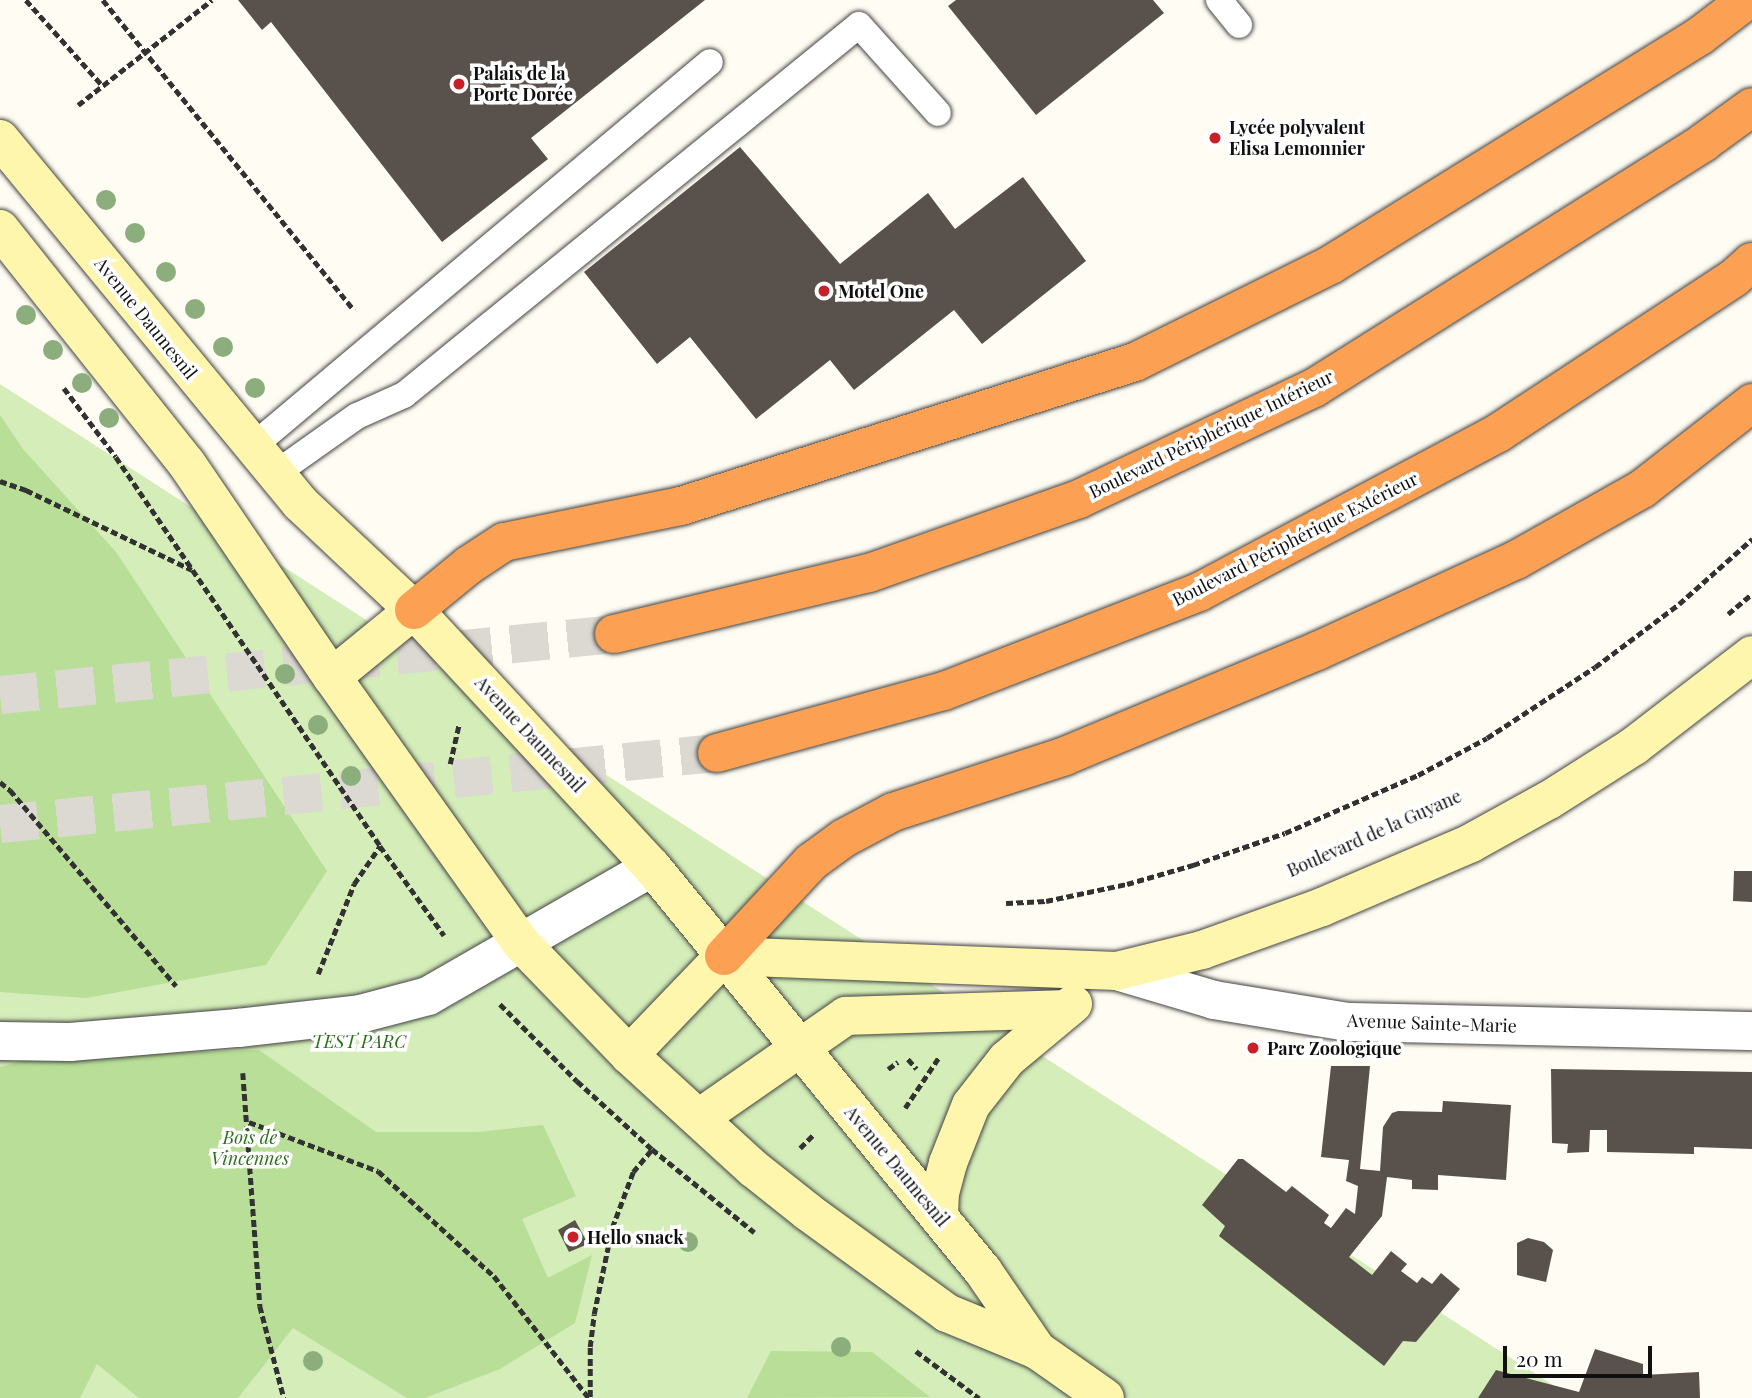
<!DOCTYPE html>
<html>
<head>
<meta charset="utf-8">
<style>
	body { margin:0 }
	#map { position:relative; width:1752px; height:1398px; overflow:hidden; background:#fffdf3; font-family:"Playfair Display",serif }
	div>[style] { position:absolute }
	.green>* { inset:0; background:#d4edb9 }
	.forest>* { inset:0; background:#b8de98 }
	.building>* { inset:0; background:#59514c }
	.highway-tunnel>* { height:38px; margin-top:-19px; transform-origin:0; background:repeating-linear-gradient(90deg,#dbd9d1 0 38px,transparent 0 57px) }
	.path>* { height:4.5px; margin-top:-2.25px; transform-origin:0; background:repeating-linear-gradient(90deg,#323232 0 7px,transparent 0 10.5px) }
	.roads { filter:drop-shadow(0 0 2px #434343) drop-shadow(0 0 2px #434343) }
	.lane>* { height:26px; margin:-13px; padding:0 13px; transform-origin:13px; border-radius:13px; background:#fff }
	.street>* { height:38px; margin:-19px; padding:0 19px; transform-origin:19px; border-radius:19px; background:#fff }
	.secondary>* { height:38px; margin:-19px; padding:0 19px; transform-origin:19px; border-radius:19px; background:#fff6ae }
	.highway>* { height:38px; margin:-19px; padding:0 19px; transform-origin:19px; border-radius:19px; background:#fca054 }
	.trees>* { width:20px; height:20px; margin:-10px; border-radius:50%; background:#8bae7c }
	.dots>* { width:19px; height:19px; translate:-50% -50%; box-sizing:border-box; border:4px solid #fff; border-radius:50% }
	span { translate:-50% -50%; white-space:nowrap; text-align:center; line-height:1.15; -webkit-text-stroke:7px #fff; paint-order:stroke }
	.poi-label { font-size:18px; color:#101010; font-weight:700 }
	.left { translate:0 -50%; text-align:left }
	.street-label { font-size:18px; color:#101010 }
	.park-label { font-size:18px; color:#2c6d1b; font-style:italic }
	.scale { position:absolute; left:1503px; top:1346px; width:149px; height:32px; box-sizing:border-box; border:4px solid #101010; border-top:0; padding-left:9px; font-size:21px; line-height:24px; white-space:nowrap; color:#101010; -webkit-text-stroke:5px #fff; paint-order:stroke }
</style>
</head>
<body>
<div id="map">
	<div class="green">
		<i style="clip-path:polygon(0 384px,1573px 1398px,0 1398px)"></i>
	</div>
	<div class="forest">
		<i style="clip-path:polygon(0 415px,23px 449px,116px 552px,327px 871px,266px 965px,86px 998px,0 992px)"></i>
		<i style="clip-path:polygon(259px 1050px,376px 1132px,479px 1132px,543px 1125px,576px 1196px,522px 1219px,548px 1278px,592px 1255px,575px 1323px,500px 1369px,425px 1398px,407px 1398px,293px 1328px,238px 1398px,139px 1398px,97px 1364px,80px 1398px,0 1398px,0 1067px,28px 1059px)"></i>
		<i style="clip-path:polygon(771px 1351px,872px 1352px,930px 1397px,747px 1398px)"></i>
	</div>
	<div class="building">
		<i style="clip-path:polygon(238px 0,705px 0,531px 138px,548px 159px,442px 242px,271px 22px,262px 30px)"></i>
		<i style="clip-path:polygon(956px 0,1153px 0,1164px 13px,1036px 115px,948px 6px)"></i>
		<i style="clip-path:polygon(740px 147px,840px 264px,928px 193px,955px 229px,1023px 177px,1086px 261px,982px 344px,954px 310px,854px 390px,830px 360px,756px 419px,690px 337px,657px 364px,584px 272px)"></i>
		<i style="clip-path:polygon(1734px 871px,1752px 871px,1752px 902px,1733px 901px)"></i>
		<i style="clip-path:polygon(1331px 1066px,1370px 1066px,1360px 1169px,1380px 1171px,1383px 1127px,1392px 1113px,1398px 1111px,1442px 1112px,1443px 1101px,1511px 1105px,1506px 1180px,1438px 1175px,1438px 1190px,1412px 1189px,1412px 1180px,1387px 1177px,1382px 1216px,1349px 1257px,1372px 1275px,1391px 1251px,1407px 1264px,1401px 1271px,1417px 1283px,1422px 1277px,1432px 1284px,1441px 1273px,1460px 1289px,1416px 1342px,1403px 1341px,1384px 1366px,1219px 1236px,1225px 1226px,1202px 1205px,1238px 1159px,1243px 1159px,1286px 1192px,1292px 1186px,1329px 1215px,1324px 1223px,1331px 1228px,1346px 1208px,1355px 1214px,1358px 1186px,1346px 1181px,1349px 1160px,1321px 1157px)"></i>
		<i style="clip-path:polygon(1551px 1069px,1752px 1072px,1752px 1149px,1694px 1147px,1694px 1154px,1607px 1152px,1607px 1130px,1590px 1130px,1589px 1152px,1567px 1153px,1568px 1144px,1552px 1143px)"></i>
		<i style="clip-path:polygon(575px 1220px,588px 1244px,569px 1252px,558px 1230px)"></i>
		<i style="clip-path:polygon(1528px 1238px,1544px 1242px,1553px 1250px,1546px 1282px,1517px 1275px,1517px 1243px)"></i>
		<i style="clip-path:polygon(1595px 1349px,1643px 1364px,1643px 1375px,1699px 1372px,1700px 1398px,1478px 1398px,1496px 1370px,1579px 1392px)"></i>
	</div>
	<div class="highway-tunnel">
		<i style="left:0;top:695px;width:617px;rotate:-5.67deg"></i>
		<i style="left:0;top:824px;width:721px;rotate:-5.66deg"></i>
	</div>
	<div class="path">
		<i style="left:26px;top:0;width:115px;rotate:48.2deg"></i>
		<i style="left:103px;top:0;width:399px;rotate:51deg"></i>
		<i style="left:78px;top:105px;width:170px;rotate:-38.1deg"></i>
		<i style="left:64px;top:388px;width:86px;rotate:53deg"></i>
		<i style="left:116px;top:457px;width:470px;rotate:55.8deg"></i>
		<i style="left:380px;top:846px;width:110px;rotate:54.3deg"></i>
		<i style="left:0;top:481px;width:28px;rotate:19deg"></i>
		<i style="left:26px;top:490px;width:184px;rotate:25.7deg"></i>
		<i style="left:1728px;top:614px;width:31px;rotate:-40deg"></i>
		<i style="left:450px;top:764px;width:41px;rotate:-77.3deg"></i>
		<i style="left:0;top:782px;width:13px;rotate:39deg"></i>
		<i style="left:10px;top:790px;width:257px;rotate:49.7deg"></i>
		<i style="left:1006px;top:903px;width:40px;rotate:-2.9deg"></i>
		<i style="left:1046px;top:901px;width:83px;rotate:-11.9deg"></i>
		<i style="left:1127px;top:884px;width:69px;rotate:-16.1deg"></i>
		<i style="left:1193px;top:865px;width:97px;rotate:-19.2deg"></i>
		<i style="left:1285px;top:833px;width:145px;rotate:-23.6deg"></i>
		<i style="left:1418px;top:775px;width:78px;rotate:-28.2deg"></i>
		<i style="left:1487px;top:738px;width:129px;rotate:-33.3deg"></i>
		<i style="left:1595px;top:667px;width:105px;rotate:-36.9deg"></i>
		<i style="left:1679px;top:604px;width:98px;rotate:-41.7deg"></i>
		<i style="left:318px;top:974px;width:97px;rotate:-68.2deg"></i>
		<i style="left:354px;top:884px;width:46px;rotate:-55.6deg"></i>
		<i style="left:500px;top:1004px;width:109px;rotate:45deg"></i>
		<i style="left:577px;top:1081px;width:101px;rotate:42.2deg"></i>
		<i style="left:652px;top:1149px;width:132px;rotate:39.1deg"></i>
		<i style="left:908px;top:1059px;width:13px;rotate:48deg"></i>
		<i style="left:888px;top:1069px;width:12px;rotate:-35deg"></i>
		<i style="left:243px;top:1073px;width:234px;rotate:85.8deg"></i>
		<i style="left:260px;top:1306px;width:95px;rotate:75.4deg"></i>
		<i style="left:905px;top:1108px;width:61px;rotate:-56.3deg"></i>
		<i style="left:249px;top:1122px;width:138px;rotate:20.8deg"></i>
		<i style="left:378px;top:1171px;width:156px;rotate:42.2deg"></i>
		<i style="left:494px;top:1276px;width:155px;rotate:52.1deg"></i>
		<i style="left:800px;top:1148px;width:20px;rotate:-45deg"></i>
		<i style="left:916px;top:1351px;width:79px;rotate:36.7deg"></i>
		<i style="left:590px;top:1397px;width:50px;rotate:-90deg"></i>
		<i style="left:590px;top:1347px;width:33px;rotate:-83deg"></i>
		<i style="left:594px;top:1314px;width:88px;rotate:-78.2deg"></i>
		<i style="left:612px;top:1228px;width:60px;rotate:-69.4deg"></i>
		<i style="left:633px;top:1172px;width:30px;rotate:-50deg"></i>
	</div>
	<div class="roads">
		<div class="lane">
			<i style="left:1219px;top:0;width:32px;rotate:51deg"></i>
			<i style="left:252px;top:447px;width:598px;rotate:-40.05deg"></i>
			<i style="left:275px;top:474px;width:100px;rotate:-35.3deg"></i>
			<i style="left:357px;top:416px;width:51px;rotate:-24.1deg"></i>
			<i style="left:404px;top:395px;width:586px;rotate:-39.12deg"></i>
			<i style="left:859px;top:25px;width:118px;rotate:48.1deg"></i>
		</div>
		<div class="street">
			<i style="left:1117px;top:971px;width:101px;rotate:16.6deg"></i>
			<i style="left:1214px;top:1000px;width:137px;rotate:9.3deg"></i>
			<i style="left:1349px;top:1022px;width:403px;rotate:1.3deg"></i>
			<i style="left:0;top:1041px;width:70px;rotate:0.8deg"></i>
			<i style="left:70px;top:1042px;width:169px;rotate:-4.8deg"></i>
			<i style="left:238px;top:1028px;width:123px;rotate:-6.5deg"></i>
			<i style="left:360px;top:1014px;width:70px;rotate:-14.8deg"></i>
			<i style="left:428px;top:996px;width:258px;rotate:-29.9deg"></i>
		</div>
		<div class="secondary">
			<i style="left:0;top:139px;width:472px;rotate:50.5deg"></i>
			<i style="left:300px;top:503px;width:156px;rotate:43.2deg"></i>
			<i style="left:414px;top:610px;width:350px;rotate:47.2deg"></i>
			<i style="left:652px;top:867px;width:522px;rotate:50.67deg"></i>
			<i style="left:983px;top:1271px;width:96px;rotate:55.6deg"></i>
			<i style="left:0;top:229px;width:300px;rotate:51.5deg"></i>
			<i style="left:187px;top:464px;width:258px;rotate:55.8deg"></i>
			<i style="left:332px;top:677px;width:325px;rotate:54.6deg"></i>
			<i style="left:520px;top:942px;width:157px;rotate:46deg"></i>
			<i style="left:629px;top:1055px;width:169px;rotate:42.4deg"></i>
			<i style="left:754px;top:1169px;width:69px;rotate:38.5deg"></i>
			<i style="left:808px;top:1212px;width:172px;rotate:36deg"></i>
			<i style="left:947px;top:1313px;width:97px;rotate:22.3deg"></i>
			<i style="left:1037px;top:1350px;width:83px;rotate:35.2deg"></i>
			<i style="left:332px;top:677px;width:106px;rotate:-39.3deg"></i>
			<i style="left:724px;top:956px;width:393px;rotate:2.2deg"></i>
			<i style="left:1117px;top:971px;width:88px;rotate:-13.9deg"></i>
			<i style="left:1202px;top:950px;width:127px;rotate:-19.7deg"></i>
			<i style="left:1322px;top:907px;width:162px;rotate:-23.2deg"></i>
			<i style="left:1471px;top:843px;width:89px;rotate:-28.9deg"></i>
			<i style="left:1549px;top:800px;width:101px;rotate:-32.4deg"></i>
			<i style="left:1634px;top:746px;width:149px;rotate:-37.6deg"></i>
			<i style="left:629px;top:1055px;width:137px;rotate:-46.2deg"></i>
			<i style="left:699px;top:1118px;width:179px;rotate:-34.8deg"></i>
			<i style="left:846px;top:1016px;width:220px;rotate:-1.8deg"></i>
			<i style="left:939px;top:1217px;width:24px;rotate:-88deg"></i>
			<i style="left:940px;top:1193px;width:31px;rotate:-75deg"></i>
			<i style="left:948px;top:1163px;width:62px;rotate:-68.4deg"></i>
			<i style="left:971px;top:1105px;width:58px;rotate:-52deg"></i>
			<i style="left:1007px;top:1059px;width:86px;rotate:-39.8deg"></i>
		</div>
		<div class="highway">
			<i style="left:414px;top:610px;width:71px;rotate:-39.3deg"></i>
			<i style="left:469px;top:565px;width:42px;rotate:-33.3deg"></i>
			<i style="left:504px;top:542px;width:181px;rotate:-11.5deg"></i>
			<i style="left:681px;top:506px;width:476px;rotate:-17.6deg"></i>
			<i style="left:1135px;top:362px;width:220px;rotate:-26.4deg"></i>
			<i style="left:1332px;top:264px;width:434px;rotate:-31.8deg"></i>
			<i style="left:1701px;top:35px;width:58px;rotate:-37.3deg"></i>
			<i style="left:614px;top:634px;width:262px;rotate:-13.5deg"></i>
			<i style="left:869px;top:573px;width:223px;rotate:-19.4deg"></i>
			<i style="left:1079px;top:499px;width:260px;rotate:-25.3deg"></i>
			<i style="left:1314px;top:388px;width:461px;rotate:-32.2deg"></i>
			<i style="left:1704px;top:142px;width:59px;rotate:-36.1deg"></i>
			<i style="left:717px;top:753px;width:235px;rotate:-15.3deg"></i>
			<i style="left:944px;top:691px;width:274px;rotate:-21.2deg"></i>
			<i style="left:1199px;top:592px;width:339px;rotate:-28deg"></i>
			<i style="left:1498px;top:433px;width:282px;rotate:-33.3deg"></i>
			<i style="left:1734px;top:278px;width:24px;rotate:-42deg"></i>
			<i style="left:724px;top:956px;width:128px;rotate:-47.2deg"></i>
			<i style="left:811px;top:862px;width:41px;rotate:-36deg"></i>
			<i style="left:844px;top:838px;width:55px;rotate:-28deg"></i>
			<i style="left:893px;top:812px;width:181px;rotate:-18deg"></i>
			<i style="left:1065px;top:756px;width:273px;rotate:-22.6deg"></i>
			<i style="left:1317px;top:651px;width:219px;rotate:-24.6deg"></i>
			<i style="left:1516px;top:560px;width:145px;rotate:-29.4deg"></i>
			<i style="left:1642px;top:489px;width:140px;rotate:-38deg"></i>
		</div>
	</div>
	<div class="trees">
		<i style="left:106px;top:200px"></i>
		<i style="left:135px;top:233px"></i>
		<i style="left:166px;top:272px"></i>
		<i style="left:195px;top:309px"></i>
		<i style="left:26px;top:315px"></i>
		<i style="left:223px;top:347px"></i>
		<i style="left:53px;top:350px"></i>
		<i style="left:82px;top:383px"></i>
		<i style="left:255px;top:388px"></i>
		<i style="left:109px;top:418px"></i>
		<i style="left:285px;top:674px"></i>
		<i style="left:318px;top:725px"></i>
		<i style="left:351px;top:776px"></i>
		<i style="left:688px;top:1242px"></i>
		<i style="left:841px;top:1347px"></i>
		<i style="left:313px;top:1361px"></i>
	</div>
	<div class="dots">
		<i style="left:459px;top:84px;background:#c91f28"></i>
		<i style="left:1215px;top:138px;background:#c91f28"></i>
		<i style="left:824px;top:291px;background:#c91f28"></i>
		<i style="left:1253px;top:1048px;background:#c91f28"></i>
		<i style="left:573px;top:1237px;background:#c91f28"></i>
	</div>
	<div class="poi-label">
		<span class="left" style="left:473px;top:84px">Palais de la<br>Porte Dorée</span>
		<span class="left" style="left:1229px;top:138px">Lycée polyvalent<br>Elisa Lemonnier</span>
		<span class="left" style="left:838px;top:291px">Motel One</span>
		<span class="left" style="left:1267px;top:1048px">Parc Zoologique</span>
		<span class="left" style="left:587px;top:1237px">Hello snack</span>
	</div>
	<div class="street-label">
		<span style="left:146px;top:318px;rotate:51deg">Avenue Daumesnil</span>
		<span style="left:1211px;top:434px;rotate:-26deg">Boulevard Périphérique Intérieur</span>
		<span style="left:1295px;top:539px;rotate:-27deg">Boulevard Périphérique Extérieur</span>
		<span style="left:530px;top:734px;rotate:47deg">Avenue Daumesnil</span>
		<span style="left:1374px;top:833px;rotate:-24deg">Boulevard de la Guyane</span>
		<span style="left:1432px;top:1023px;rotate:2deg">Avenue Sainte-Marie</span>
		<span style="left:897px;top:1166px;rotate:50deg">Avenue Daumesnil</span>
	</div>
	<div class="park-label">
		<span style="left:359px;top:1041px">TEST PARC</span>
		<span style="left:250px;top:1148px">Bois de<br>Vincennes</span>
	</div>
	<div class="scale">20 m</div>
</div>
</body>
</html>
